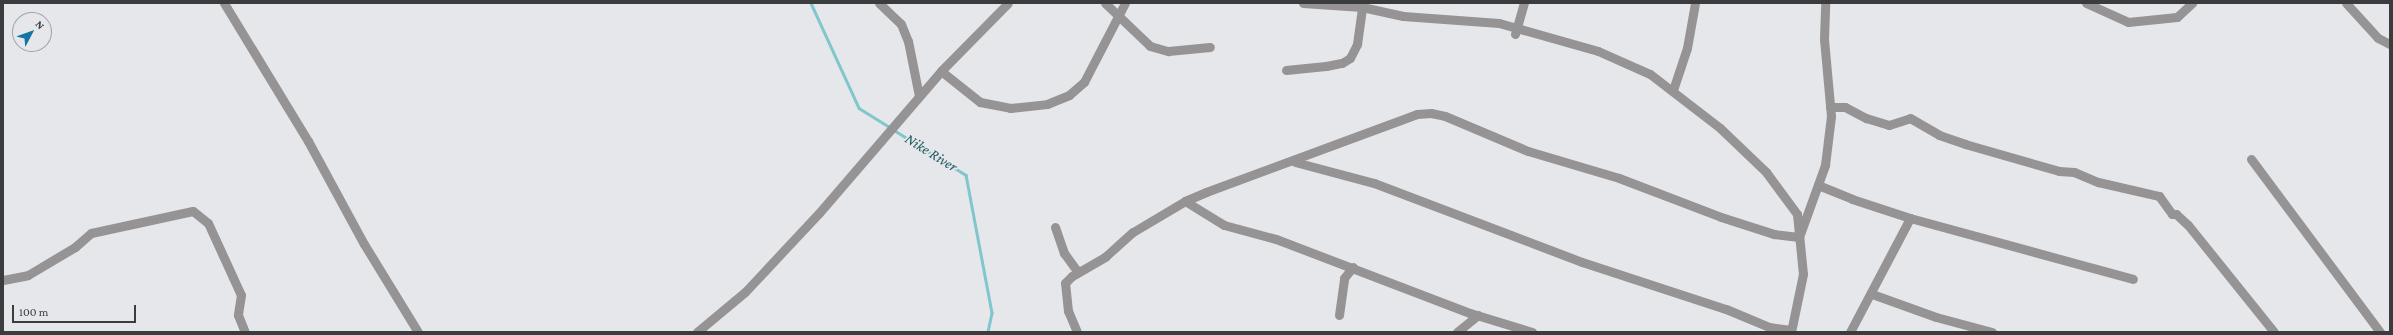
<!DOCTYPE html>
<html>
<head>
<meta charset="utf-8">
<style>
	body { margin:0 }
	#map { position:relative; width:2393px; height:335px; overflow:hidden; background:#e5e7eb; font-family:"Crimson Pro",serif }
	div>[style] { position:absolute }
	.stream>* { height:2.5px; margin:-1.25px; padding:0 1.25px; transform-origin:1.25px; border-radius:1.25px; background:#81c6cd }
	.minor>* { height:9px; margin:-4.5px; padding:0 4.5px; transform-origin:4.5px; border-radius:4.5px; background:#959393 }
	span { translate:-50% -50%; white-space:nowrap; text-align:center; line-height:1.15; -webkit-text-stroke:3.5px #e5e7eb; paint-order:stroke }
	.water-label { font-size:15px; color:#205a60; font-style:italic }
	.frame { position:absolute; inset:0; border:4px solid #3b3c3d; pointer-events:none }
	.north { position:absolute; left:12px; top:12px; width:40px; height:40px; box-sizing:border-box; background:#e5e7eb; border:1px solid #a1a3a5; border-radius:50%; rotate:49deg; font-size:11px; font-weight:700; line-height:16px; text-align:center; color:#3b3c3d }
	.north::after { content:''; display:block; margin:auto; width:14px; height:18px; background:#1674a2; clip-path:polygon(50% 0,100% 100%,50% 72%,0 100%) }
	.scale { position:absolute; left:12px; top:305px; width:124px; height:18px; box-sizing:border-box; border:2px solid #3b3c3d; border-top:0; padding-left:5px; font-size:12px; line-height:14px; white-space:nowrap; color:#3b3c3d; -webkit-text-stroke:3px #e5e7eb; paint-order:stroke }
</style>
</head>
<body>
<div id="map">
	<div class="stream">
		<i style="left:811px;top:3px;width:115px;rotate:65.4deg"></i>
		<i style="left:859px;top:108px;width:36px;rotate:32deg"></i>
		<i style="left:894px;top:130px;width:85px;rotate:32deg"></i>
		<i style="left:966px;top:175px;width:140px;rotate:79.3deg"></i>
		<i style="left:992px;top:313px;width:19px;rotate:102deg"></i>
	</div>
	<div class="minor">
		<i style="left:224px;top:3px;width:162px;rotate:58.7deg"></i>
		<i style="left:308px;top:141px;width:117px;rotate:61.5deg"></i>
		<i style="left:364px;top:244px;width:103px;rotate:58.5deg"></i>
		<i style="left:879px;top:3px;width:30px;rotate:44deg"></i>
		<i style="left:901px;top:24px;width:18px;rotate:68deg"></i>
		<i style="left:908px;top:41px;width:56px;rotate:78.7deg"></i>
		<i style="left:1105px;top:3px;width:62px;rotate:43.7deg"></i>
		<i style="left:1150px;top:46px;width:19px;rotate:16deg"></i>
		<i style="left:1168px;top:51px;width:42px;rotate:-5.4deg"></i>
		<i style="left:1303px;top:3px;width:59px;rotate:3.9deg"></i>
		<i style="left:1362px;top:7px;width:42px;rotate:12.4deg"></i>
		<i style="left:1403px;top:16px;width:96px;rotate:4.2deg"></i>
		<i style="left:1499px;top:23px;width:103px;rotate:15.8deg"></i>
		<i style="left:1598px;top:51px;width:57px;rotate:23.9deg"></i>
		<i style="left:1650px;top:74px;width:88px;rotate:37.6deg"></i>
		<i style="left:1720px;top:128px;width:64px;rotate:43.7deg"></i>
		<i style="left:1766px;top:172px;width:52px;rotate:53.6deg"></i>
		<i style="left:1797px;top:214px;width:60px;rotate:84.3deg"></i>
		<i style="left:1803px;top:274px;width:59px;rotate:101.7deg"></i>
		<i style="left:2086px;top:3px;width:46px;rotate:24.3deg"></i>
		<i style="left:2128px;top:22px;width:49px;rotate:-5.8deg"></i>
		<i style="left:2177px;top:17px;width:21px;rotate:-43deg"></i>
		<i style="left:2346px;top:3px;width:47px;rotate:47.6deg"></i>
		<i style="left:2378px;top:38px;width:13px;rotate:27deg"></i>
		<i style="left:1515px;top:34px;width:32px;rotate:-74deg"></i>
		<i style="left:1286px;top:70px;width:40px;rotate:-5.7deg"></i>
		<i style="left:1326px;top:66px;width:16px;rotate:-11deg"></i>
		<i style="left:1342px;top:63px;width:9px;rotate:-32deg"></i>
		<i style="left:1350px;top:58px;width:16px;rotate:-63deg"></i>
		<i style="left:1357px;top:44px;width:37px;rotate:-82deg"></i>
		<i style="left:941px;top:71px;width:50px;rotate:38.5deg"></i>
		<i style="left:980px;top:102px;width:31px;rotate:11deg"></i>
		<i style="left:1010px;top:108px;width:37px;rotate:-6deg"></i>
		<i style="left:1047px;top:104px;width:24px;rotate:-22deg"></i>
		<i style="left:1069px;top:95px;width:20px;rotate:-41deg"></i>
		<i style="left:1084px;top:82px;width:89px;rotate:-62.6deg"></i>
		<i style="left:1673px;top:90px;width:44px;rotate:-71.6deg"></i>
		<i style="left:1687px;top:48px;width:46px;rotate:-79.9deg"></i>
		<i style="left:1830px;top:107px;width:15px"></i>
		<i style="left:1845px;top:107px;width:24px;rotate:28deg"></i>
		<i style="left:1866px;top:118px;width:24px;rotate:17deg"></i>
		<i style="left:1889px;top:125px;width:22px;rotate:-18deg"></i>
		<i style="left:1910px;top:118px;width:34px;rotate:30deg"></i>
		<i style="left:1939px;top:135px;width:28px;rotate:19deg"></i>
		<i style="left:1965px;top:144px;width:98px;rotate:16deg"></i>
		<i style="left:2059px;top:171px;width:15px;rotate:4deg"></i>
		<i style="left:2074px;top:172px;width:26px;rotate:23deg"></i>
		<i style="left:2098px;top:182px;width:63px;rotate:12.9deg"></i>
		<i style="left:2159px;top:196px;width:22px;rotate:54deg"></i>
		<i style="left:2172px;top:214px;width:4px"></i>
		<i style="left:2176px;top:214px;width:16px;rotate:43deg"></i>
		<i style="left:2188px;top:225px;width:137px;rotate:51.2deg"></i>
		<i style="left:2251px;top:159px;width:216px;rotate:53.3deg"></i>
		<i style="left:1295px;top:162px;width:82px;rotate:14.9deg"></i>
		<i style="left:1374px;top:183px;width:222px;rotate:20.8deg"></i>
		<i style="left:1582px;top:262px;width:151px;rotate:18.1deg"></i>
		<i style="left:1726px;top:309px;width:47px;rotate:22.7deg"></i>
		<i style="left:1769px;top:327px;width:22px;rotate:8deg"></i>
		<i style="left:1818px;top:185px;width:37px;rotate:22deg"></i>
		<i style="left:1852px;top:199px;width:61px;rotate:18.1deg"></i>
		<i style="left:1910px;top:218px;width:231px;rotate:15.3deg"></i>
		<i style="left:1185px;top:201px;width:46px;rotate:31.6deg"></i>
		<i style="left:1224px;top:225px;width:54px;rotate:15.1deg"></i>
		<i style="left:1276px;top:239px;width:208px;rotate:20.9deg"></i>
		<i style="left:1470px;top:313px;width:65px;rotate:17deg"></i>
		<i style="left:1055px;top:227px;width:28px;rotate:71deg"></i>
		<i style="left:1064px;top:253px;width:24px;rotate:54deg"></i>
		<i style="left:3px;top:280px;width:25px;rotate:-11deg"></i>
		<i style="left:28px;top:275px;width:55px;rotate:-30.8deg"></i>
		<i style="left:75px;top:247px;width:21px;rotate:-41deg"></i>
		<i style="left:91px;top:233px;width:104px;rotate:-12.2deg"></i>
		<i style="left:193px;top:211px;width:19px;rotate:39deg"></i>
		<i style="left:208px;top:223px;width:79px;rotate:65.4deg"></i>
		<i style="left:241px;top:295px;width:20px;rotate:99deg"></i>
		<i style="left:238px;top:315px;width:18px;rotate:68deg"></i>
		<i style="left:1872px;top:294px;width:68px;rotate:19.8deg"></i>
		<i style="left:1936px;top:317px;width:58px;rotate:15deg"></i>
		<i style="left:1339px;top:315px;width:37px;rotate:-82deg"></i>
		<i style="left:1344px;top:278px;width:14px;rotate:-51deg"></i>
		<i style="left:697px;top:332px;width:62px;rotate:-39.8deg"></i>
		<i style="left:745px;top:292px;width:108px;rotate:-46.9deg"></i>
		<i style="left:819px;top:213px;width:187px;rotate:-49.3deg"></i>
		<i style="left:941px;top:71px;width:95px;rotate:-45.4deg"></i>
		<i style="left:1077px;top:332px;width:23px;rotate:-113deg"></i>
		<i style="left:1068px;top:311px;width:28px;rotate:-96deg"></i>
		<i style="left:1065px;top:283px;width:10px;rotate:-45deg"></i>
		<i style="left:1072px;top:276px;width:39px;rotate:-30deg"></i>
		<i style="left:1106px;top:256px;width:36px;rotate:-42deg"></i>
		<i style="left:1133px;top:232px;width:61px;rotate:-30.8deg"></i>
		<i style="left:1185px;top:201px;width:23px;rotate:-23deg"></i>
		<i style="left:1206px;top:192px;width:225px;rotate:-20.3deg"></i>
		<i style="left:1417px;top:114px;width:14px;rotate:-4deg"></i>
		<i style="left:1431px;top:113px;width:14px;rotate:12deg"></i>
		<i style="left:1445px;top:116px;width:90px;rotate:22.9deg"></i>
		<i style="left:1528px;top:151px;width:95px;rotate:16.5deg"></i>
		<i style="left:1619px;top:178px;width:109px;rotate:20.9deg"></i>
		<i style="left:1721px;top:217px;width:56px;rotate:17.8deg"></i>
		<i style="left:1774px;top:234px;width:25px;rotate:7deg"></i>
		<i style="left:1799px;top:237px;width:77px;rotate:-70.1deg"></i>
		<i style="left:1825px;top:165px;width:49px;rotate:-83deg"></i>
		<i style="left:1831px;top:116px;width:77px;rotate:-95.2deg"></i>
		<i style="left:1824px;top:39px;width:36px;rotate:-88deg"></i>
		<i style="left:1457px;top:332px;width:27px;rotate:-39deg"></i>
		<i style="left:1850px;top:332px;width:129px;rotate:-62.2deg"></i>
	</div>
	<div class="water-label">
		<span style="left:931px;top:153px;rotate:32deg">Nike River</span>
	</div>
	<div class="frame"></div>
	<div class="north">N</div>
	<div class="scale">100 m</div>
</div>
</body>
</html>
